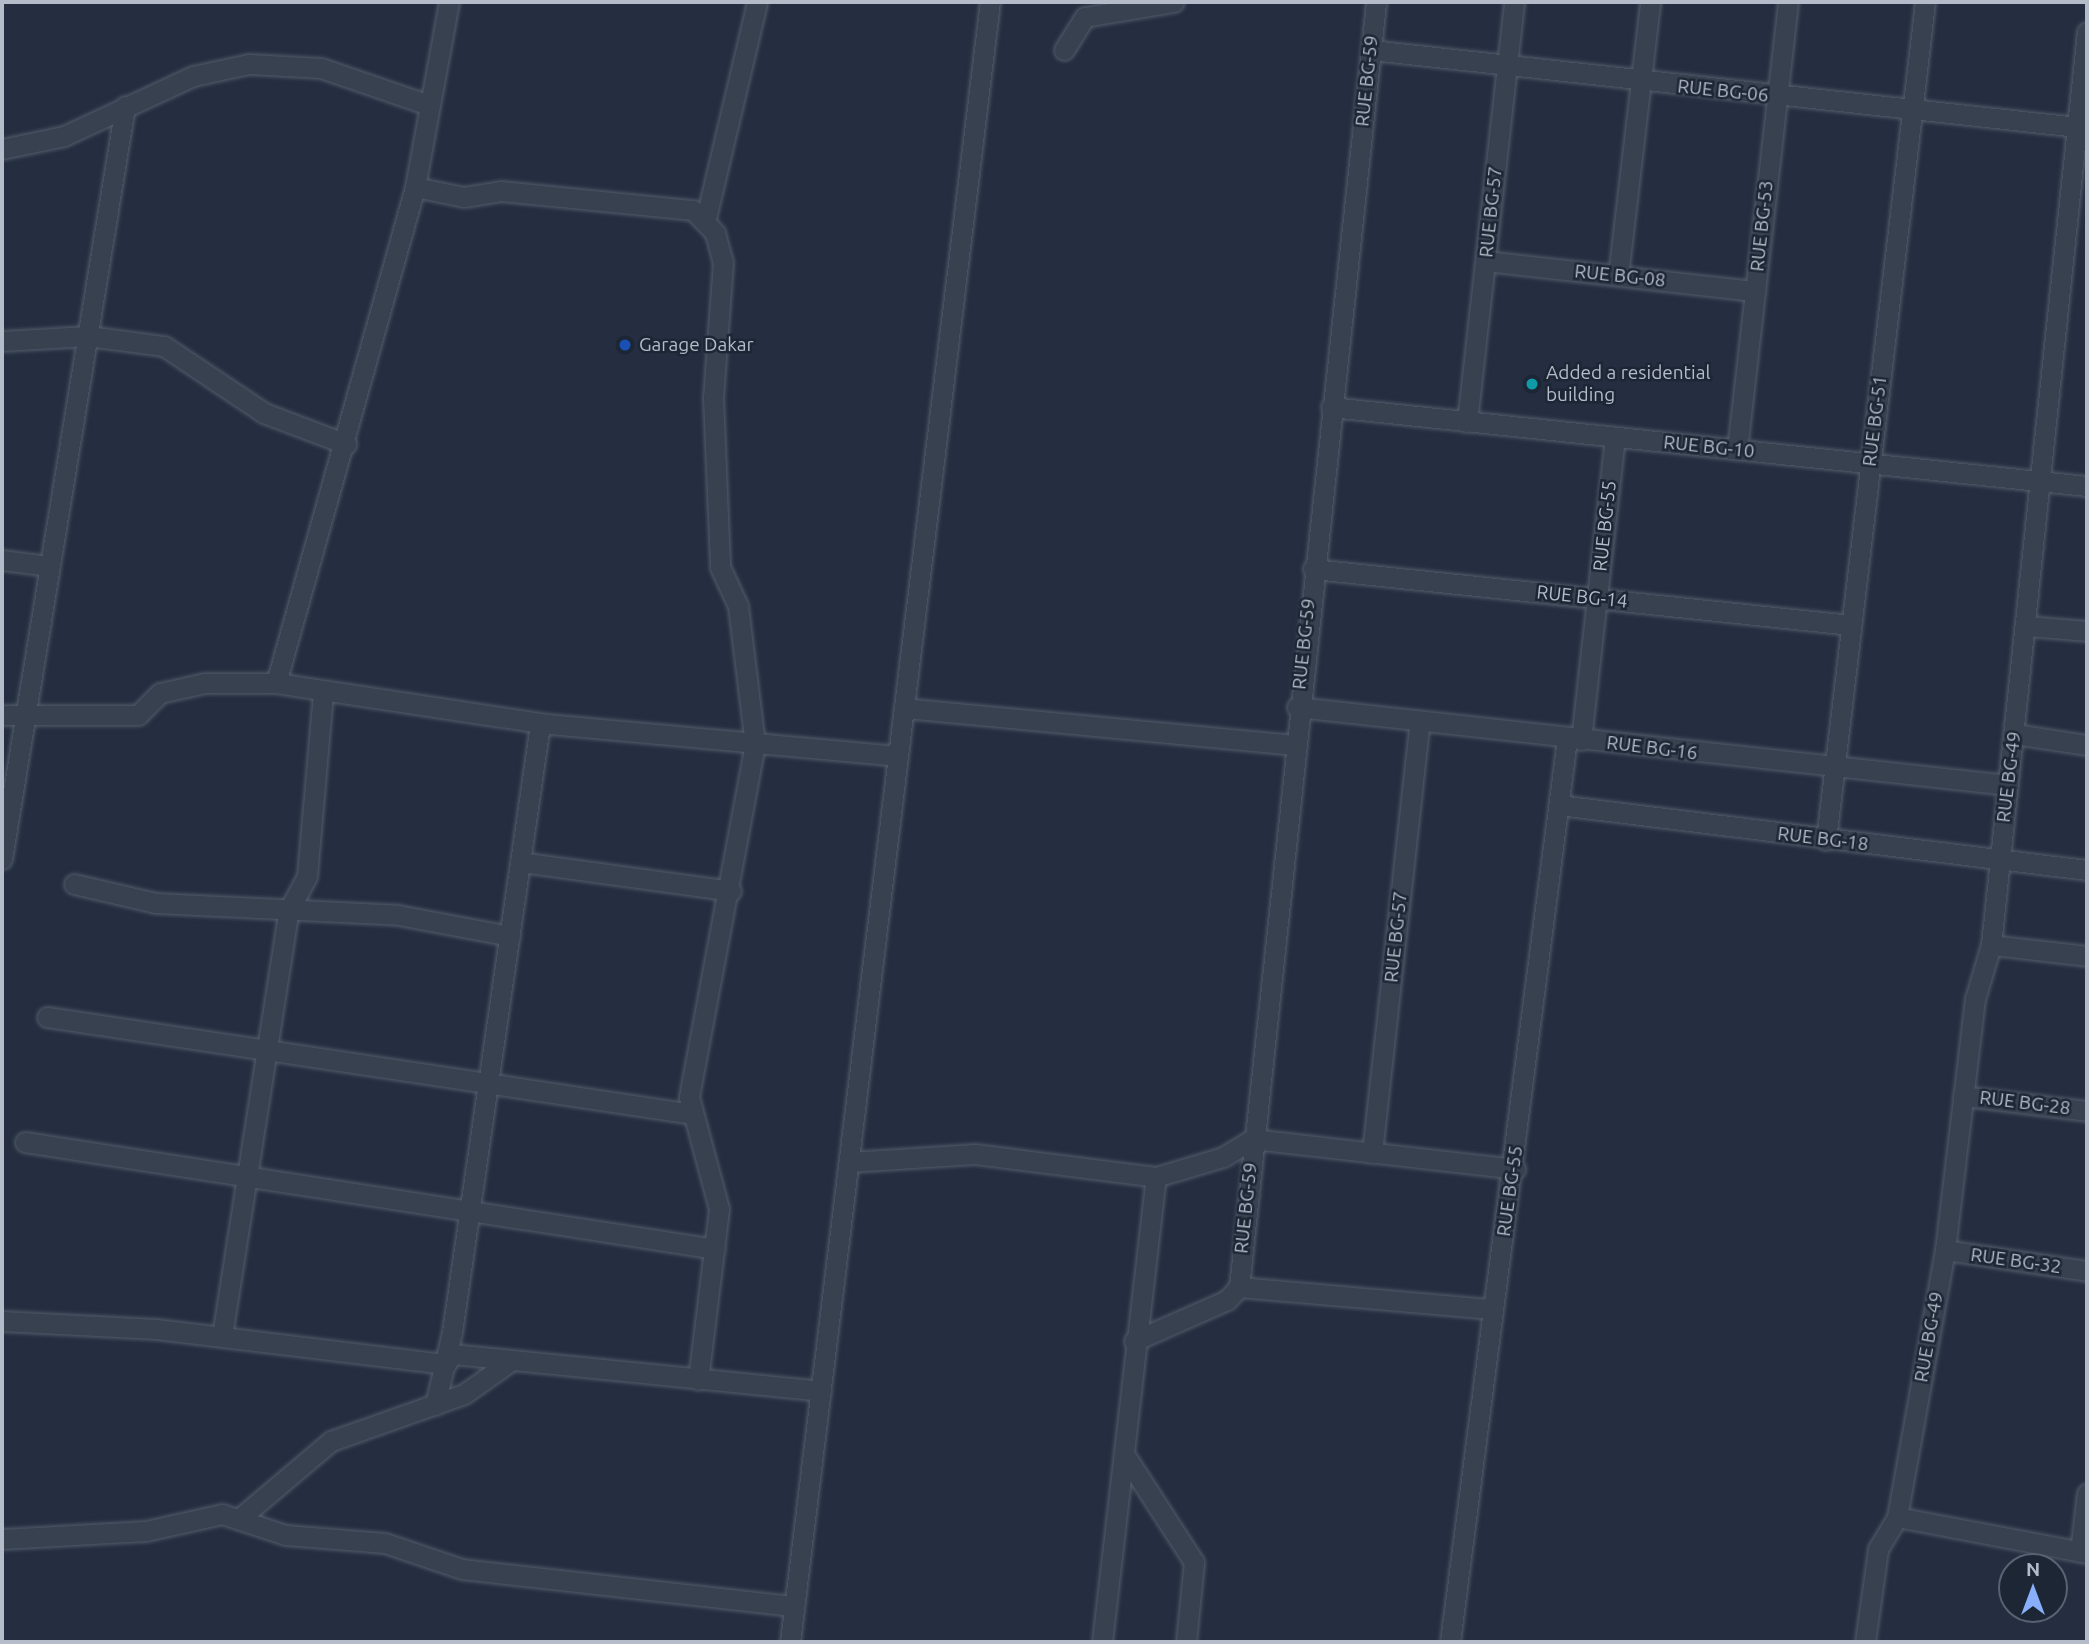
<!DOCTYPE html>
<html>
<head>
<meta charset="utf-8">
<style>
	body { margin:0 }
	#map { position:relative; width:2089px; height:1644px; overflow:hidden; background:#242e40; font-family:Ubuntu,sans-serif }
	div>[style] { position:absolute }
	.roads { filter:drop-shadow(0 0 2px #535c6a) drop-shadow(0 0 2px #535c6a) }
	.minor>* { height:19px; margin:-9.5px; padding:0 9.5px; transform-origin:9.5px; border-radius:9.5px; background:#384150 }
	.dots>* { width:19px; height:19px; translate:-50% -50%; box-sizing:border-box; border:4px solid #1d2635; border-radius:50% }
	span { translate:-50% -50%; white-space:nowrap; text-align:center; line-height:1.15; -webkit-text-stroke:5px #1d2635; paint-order:stroke }
	.street-label { font-size:19px; color:#b4bcca }
	.poi-label { font-size:19px; color:#b4bcca }
	.left { translate:0 -50%; text-align:left }
	.frame { position:absolute; inset:0; border:4px solid #b4bcca; pointer-events:none }
	.north { position:absolute; left:1998px; top:1553px; width:70px; height:70px; box-sizing:border-box; background:#1d2635; border:2px solid #596271; border-radius:50%; rotate:0deg; font-size:19px; font-weight:700; line-height:28px; text-align:center; color:#b4bcca }
	.north::after { content:''; display:block; margin:auto; width:24px; height:32px; background:#89affb; clip-path:polygon(50% 0,100% 100%,50% 72%,0 100%) }
</style>
</head>
<body>
<div id="map">
	<div class="roads">
		<div class="minor">
			<i style="left:1064px;top:50px;width:39px;rotate:-58deg"></i>
			<i style="left:1085px;top:17px;width:90px;rotate:-9.6deg"></i>
			<i style="left:1371px;top:50px;width:710px;rotate:6.22deg"></i>
			<i style="left:2px;top:149px;width:63px;rotate:-11.8deg"></i>
			<i style="left:64px;top:136px;width:142px;rotate:-24.9deg"></i>
			<i style="left:193px;top:76px;width:57px;rotate:-12.1deg"></i>
			<i style="left:249px;top:64px;width:72px;rotate:3.2deg"></i>
			<i style="left:321px;top:68px;width:114px;rotate:18.9deg"></i>
			<i style="left:415px;top:187px;width:50px;rotate:11.5deg"></i>
			<i style="left:464px;top:197px;width:37px;rotate:-9deg"></i>
			<i style="left:501px;top:191px;width:193px;rotate:5.7deg"></i>
			<i style="left:693px;top:210px;width:32px;rotate:46deg"></i>
			<i style="left:715px;top:233px;width:30px;rotate:75deg"></i>
			<i style="left:723px;top:262px;width:135px;rotate:94.2deg"></i>
			<i style="left:713px;top:397px;width:170px;rotate:87.6deg"></i>
			<i style="left:720px;top:567px;width:43px;rotate:65.2deg"></i>
			<i style="left:738px;top:606px;width:139px;rotate:83deg"></i>
			<i style="left:755px;top:744px;width:359px;rotate:100.6deg"></i>
			<i style="left:689px;top:1097px;width:116px;rotate:75deg"></i>
			<i style="left:719px;top:1209px;width:172px;rotate:97deg"></i>
			<i style="left:706px;top:218px;width:222px;rotate:-76.7deg"></i>
			<i style="left:1486px;top:261px;width:271px;rotate:6.4deg"></i>
			<i style="left:1618px;top:276px;width:276px;rotate:-83.3deg"></i>
			<i style="left:2px;top:341px;width:86px;rotate:-3.3deg"></i>
			<i style="left:88px;top:336px;width:77px;rotate:7.5deg"></i>
			<i style="left:164px;top:346px;width:120px;rotate:33.8deg"></i>
			<i style="left:264px;top:413px;width:88px;rotate:20.7deg"></i>
			<i style="left:1331px;top:407px;width:760px;rotate:5.97deg"></i>
			<i style="left:1467px;top:422px;width:423px;rotate:-83.6deg"></i>
			<i style="left:1737px;top:450px;width:451px;rotate:-83.5deg"></i>
			<i style="left:2px;top:560px;width:46px;rotate:7.4deg"></i>
			<i style="left:1313px;top:569px;width:541px;rotate:5.94deg"></i>
			<i style="left:2028px;top:626px;width:59px;rotate:4.8deg"></i>
			<i style="left:276px;top:683px;width:515px;rotate:-74.34deg"></i>
			<i style="left:415px;top:187px;width:188px;rotate:-79.6deg"></i>
			<i style="left:1297px;top:707px;width:715px;rotate:6.26deg"></i>
			<i style="left:904px;top:708px;width:391px;rotate:5.4deg"></i>
			<i style="left:2px;top:715px;width:136px"></i>
			<i style="left:138px;top:715px;width:31px;rotate:-45deg"></i>
			<i style="left:160px;top:693px;width:46px;rotate:-12.5deg"></i>
			<i style="left:205px;top:683px;width:71px"></i>
			<i style="left:276px;top:683px;width:275px;rotate:8.6deg"></i>
			<i style="left:548px;top:724px;width:351px;rotate:5.2deg"></i>
			<i style="left:2015px;top:734px;width:73px;rotate:8.7deg"></i>
			<i style="left:1581px;top:740px;width:305px;rotate:-83.6deg"></i>
			<i style="left:1559px;top:805px;width:532px;rotate:7.02deg"></i>
			<i style="left:1826px;top:840px;width:844px;rotate:-83.26deg"></i>
			<i style="left:2px;top:859px;width:763px;rotate:-80.72deg"></i>
			<i style="left:520px;top:862px;width:213px;rotate:7.8deg"></i>
			<i style="left:74px;top:884px;width:84px;rotate:13deg"></i>
			<i style="left:156px;top:903px;width:242px;rotate:2.8deg"></i>
			<i style="left:398px;top:915px;width:114px;rotate:10.6deg"></i>
			<i style="left:1991px;top:945px;width:97px;rotate:6.5deg"></i>
			<i style="left:47px;top:1017px;width:652px;rotate:8.55deg"></i>
			<i style="left:1963px;top:1096px;width:125px;rotate:6.9deg"></i>
			<i style="left:25px;top:1142px;width:698px;rotate:8.81deg"></i>
			<i style="left:1372px;top:1153px;width:435px;rotate:-83.7deg"></i>
			<i style="left:850px;top:1162px;width:125px;rotate:-3.7deg"></i>
			<i style="left:975px;top:1154px;width:182px;rotate:7.2deg"></i>
			<i style="left:1156px;top:1177px;width:70px;rotate:-16.6deg"></i>
			<i style="left:1223px;top:1157px;width:35px;rotate:-31deg"></i>
			<i style="left:1253px;top:1139px;width:264px;rotate:6.5deg"></i>
			<i style="left:1945px;top:1250px;width:144px;rotate:8.4deg"></i>
			<i style="left:1239px;top:1287px;width:1292px;rotate:-83.91deg"></i>
			<i style="left:1239px;top:1287px;width:254px;rotate:5deg"></i>
			<i style="left:2px;top:1321px;width:154px;rotate:3deg"></i>
			<i style="left:156px;top:1329px;width:292px;rotate:6.9deg"></i>
			<i style="left:446px;top:1364px;width:12px;rotate:-59deg"></i>
			<i style="left:452px;top:1354px;width:371px;rotate:5.7deg"></i>
			<i style="left:222px;top:1336px;width:431px;rotate:-81.1deg"></i>
			<i style="left:289px;top:910px;width:38px;rotate:-62deg"></i>
			<i style="left:307px;top:876px;width:183px;rotate:-85deg"></i>
			<i style="left:1134px;top:1341px;width:102px;rotate:-23.8deg"></i>
			<i style="left:1227px;top:1300px;width:18px;rotate:-47deg"></i>
			<i style="left:435px;top:1405px;width:75px;rotate:-76.9deg"></i>
			<i style="left:452px;top:1332px;width:614px;rotate:-81.76deg"></i>
			<i style="left:1124px;top:1454px;width:129px;rotate:57.1deg"></i>
			<i style="left:1194px;top:1562px;width:80px;rotate:95.7deg"></i>
			<i style="left:241px;top:1517px;width:118px;rotate:-40.2deg"></i>
			<i style="left:331px;top:1441px;width:141px;rotate:-19.5deg"></i>
			<i style="left:464px;top:1394px;width:59px;rotate:-35.3deg"></i>
			<i style="left:1897px;top:1517px;width:193px;rotate:10.7deg"></i>
			<i style="left:2px;top:1539px;width:144px;rotate:-3.2deg"></i>
			<i style="left:146px;top:1531px;width:78px;rotate:-12.6deg"></i>
			<i style="left:222px;top:1514px;width:67px;rotate:18.2deg"></i>
			<i style="left:286px;top:1535px;width:99px;rotate:4.6deg"></i>
			<i style="left:385px;top:1543px;width:81px;rotate:18.7deg"></i>
			<i style="left:462px;top:1569px;width:334px;rotate:6.4deg"></i>
			<i style="left:2080px;top:1552px;width:59px;rotate:-83.2deg"></i>
			<i style="left:790px;top:1642px;width:1652px;rotate:-83.05deg"></i>
			<i style="left:1102px;top:1642px;width:468px;rotate:-83.4deg"></i>
			<i style="left:1450px;top:1642px;width:911px;rotate:-82.62deg"></i>
			<i style="left:1865px;top:1642px;width:94px;rotate:-82deg"></i>
			<i style="left:1878px;top:1549px;width:37px;rotate:-59deg"></i>
			<i style="left:1897px;top:1517px;width:271px;rotate:-79.8deg"></i>
			<i style="left:1945px;top:1250px;width:253px;rotate:-83.2deg"></i>
			<i style="left:1975px;top:999px;width:56px;rotate:-73.5deg"></i>
			<i style="left:1991px;top:945px;width:918px;rotate:-84deg"></i>
		</div>
	</div>
	<div class="dots">
		<i style="left:625px;top:345px;background:#1a4fb4"></i>
		<i style="left:1532px;top:384px;background:#0f9aa8"></i>
	</div>
	<div class="street-label">
		<span style="left:1367px;top:81px;rotate:-84deg">RUE BG-59</span>
		<span style="left:1723px;top:91px;rotate:6deg">RUE BG-06</span>
		<span style="left:1491px;top:212px;rotate:-84deg">RUE BG-57</span>
		<span style="left:1762px;top:226px;rotate:-84deg">RUE BG-53</span>
		<span style="left:1620px;top:276px;rotate:6deg">RUE BG-08</span>
		<span style="left:1875px;top:421px;rotate:-83deg">RUE BG-51</span>
		<span style="left:1709px;top:447px;rotate:6deg">RUE BG-10</span>
		<span style="left:1605px;top:526px;rotate:-84deg">RUE BG-55</span>
		<span style="left:1582px;top:597px;rotate:6deg">RUE BG-14</span>
		<span style="left:1304px;top:644px;rotate:-84deg">RUE BG-59</span>
		<span style="left:1652px;top:748px;rotate:7deg">RUE BG-16</span>
		<span style="left:2009px;top:777px;rotate:-83deg">RUE BG-49</span>
		<span style="left:1823px;top:839px;rotate:7deg">RUE BG-18</span>
		<span style="left:1396px;top:937px;rotate:-84deg">RUE BG-57</span>
		<span style="left:2025px;top:1103px;rotate:7deg">RUE BG-28</span>
		<span style="left:1510px;top:1191px;rotate:-82deg">RUE BG-55</span>
		<span style="left:1246px;top:1208px;rotate:-84deg">RUE BG-59</span>
		<span style="left:2016px;top:1261px;rotate:8deg">RUE BG-32</span>
		<span style="left:1929px;top:1337px;rotate:-80deg">RUE BG-49</span>
	</div>
	<div class="poi-label">
		<span class="left" style="left:639px;top:345px">Garage Dakar</span>
		<span class="left" style="left:1546px;top:384px">Added a residential<br>building</span>
	</div>
	<div class="frame"></div>
	<div class="north">N</div>
</div>
</body>
</html>
